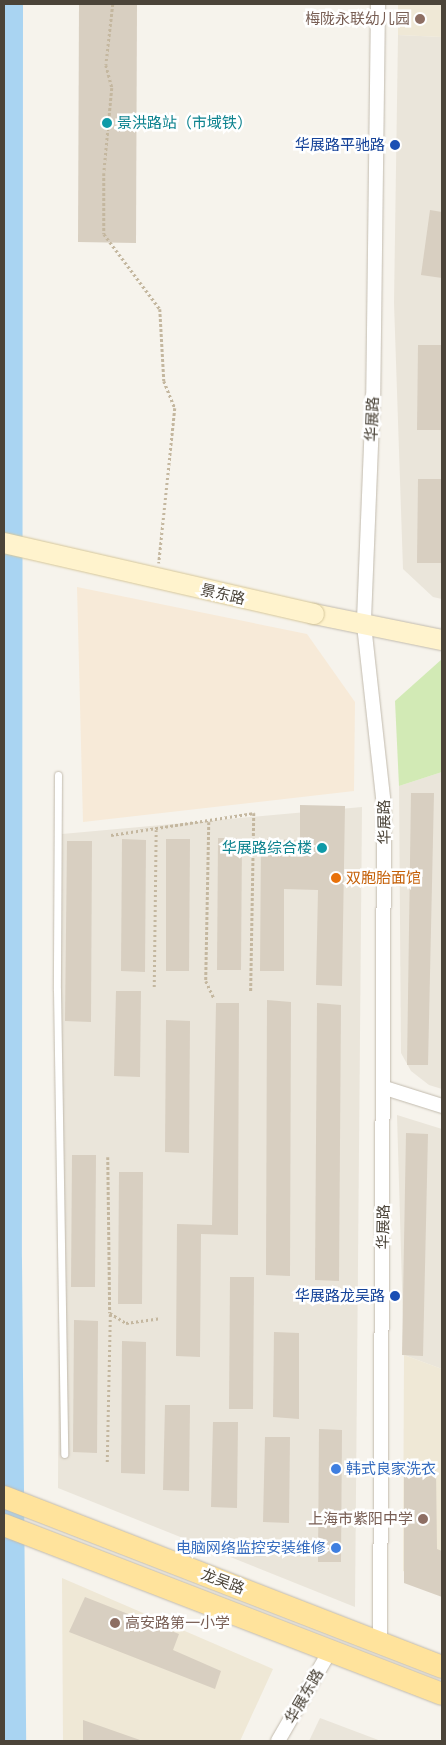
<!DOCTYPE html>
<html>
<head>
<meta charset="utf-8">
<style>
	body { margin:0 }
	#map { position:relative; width:446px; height:1745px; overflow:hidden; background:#f6f3ec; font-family:"Public Sans","Noto Sans SC",sans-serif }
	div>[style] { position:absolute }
	.residential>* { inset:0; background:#eae5da }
	.commercial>* { inset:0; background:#f7ead8 }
	.education>* { inset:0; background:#efe8d6 }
	.green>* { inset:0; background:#d2eab5 }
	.river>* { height:22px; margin:-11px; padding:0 11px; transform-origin:11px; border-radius:11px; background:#a9d4f2 }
	.building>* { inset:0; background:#d8cfc1 }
	.path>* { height:2.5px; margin-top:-1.25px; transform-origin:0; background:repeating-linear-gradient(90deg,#c4b79f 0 2.5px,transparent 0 5px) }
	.roads { filter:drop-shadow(0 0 1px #c2bbae) drop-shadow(0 0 1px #c2bbae) }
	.lane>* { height:7px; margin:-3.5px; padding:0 3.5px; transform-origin:3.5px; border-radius:3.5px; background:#fff }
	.street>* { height:14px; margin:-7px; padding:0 7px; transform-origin:7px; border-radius:7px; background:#fff }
	.secondary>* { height:20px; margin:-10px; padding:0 10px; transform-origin:10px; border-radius:10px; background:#fff3cd }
	.primary>* { height:22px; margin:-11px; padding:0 11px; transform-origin:11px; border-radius:11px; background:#ffe39c }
	.bridges { filter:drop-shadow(0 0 1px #d6c79b) drop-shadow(0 0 1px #d6c79b) }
	.secondary-bridge>* { height:20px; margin:-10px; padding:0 10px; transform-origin:10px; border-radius:10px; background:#fff3cd }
	.dots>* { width:14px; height:14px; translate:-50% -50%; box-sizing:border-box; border:2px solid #fff; border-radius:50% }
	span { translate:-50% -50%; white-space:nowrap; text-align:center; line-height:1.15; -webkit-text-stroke:5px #fff; paint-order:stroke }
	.education-label { font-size:15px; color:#785e54 }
	.right { translate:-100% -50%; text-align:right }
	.left { translate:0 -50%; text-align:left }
	.culture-label { font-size:15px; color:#0d838f }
	.transit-label { font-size:15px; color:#164399 }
	.street-label { font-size:15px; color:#4b4439 }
	.food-label { font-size:15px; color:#c56008 }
	.shop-label { font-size:15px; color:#366cbe }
	.frame { position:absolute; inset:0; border:5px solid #4b4439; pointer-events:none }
</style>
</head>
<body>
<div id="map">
	<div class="residential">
		<i style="clip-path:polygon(398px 35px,442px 37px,442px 599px,433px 597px,403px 569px,394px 303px)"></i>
		<i style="clip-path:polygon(442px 772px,442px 1089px,429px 1085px,411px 1071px,401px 1053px,399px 786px)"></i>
		<i style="clip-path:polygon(362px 807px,355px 1607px,58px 1488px,62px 834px)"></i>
		<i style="clip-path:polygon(397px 1115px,442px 1129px,442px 1369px,404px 1355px)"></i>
		<i style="clip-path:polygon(320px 1718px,381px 1741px,309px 1741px)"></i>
	</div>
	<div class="commercial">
		<i style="clip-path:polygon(77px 587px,307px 634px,355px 702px,354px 791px,83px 822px)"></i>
	</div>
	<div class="education">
		<i style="clip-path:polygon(398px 4px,442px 4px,442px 37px,398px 35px)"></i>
		<i style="clip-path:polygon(404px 1355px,442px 1369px,442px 1585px,403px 1571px)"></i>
		<i style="clip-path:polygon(62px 1578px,273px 1669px,240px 1741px,63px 1741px)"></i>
	</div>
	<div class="green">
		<i style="clip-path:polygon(442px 659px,442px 772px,399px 786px,395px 701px)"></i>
	</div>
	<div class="river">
		<i style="left:12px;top:4px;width:1257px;rotate:90.05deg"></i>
		<i style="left:11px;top:1261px;width:480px;rotate:89.5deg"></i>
	</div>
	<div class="building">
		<i style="clip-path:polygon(79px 4px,137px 4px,136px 243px,78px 242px)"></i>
		<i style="clip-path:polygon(430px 210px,442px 212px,442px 278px,421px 275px)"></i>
		<i style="clip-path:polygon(418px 345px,442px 345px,441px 430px,417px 430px)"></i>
		<i style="clip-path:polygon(418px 479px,442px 479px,441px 563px,417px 563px)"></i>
		<i style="clip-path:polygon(411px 793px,434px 793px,428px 1065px,407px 1065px)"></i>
		<i style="clip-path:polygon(300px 805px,345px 806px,342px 986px,316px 985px,318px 890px,284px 889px,284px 971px,260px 971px,261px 839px,300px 840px)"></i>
		<i style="clip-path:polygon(218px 838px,242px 838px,241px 970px,217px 970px)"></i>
		<i style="clip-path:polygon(122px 839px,146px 840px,145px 972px,121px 971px)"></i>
		<i style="clip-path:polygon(166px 839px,190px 839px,189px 971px,166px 971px)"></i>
		<i style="clip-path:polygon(67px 841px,92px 841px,91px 1022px,65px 1021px)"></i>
		<i style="clip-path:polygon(116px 991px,141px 991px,140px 1077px,114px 1076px)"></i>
		<i style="clip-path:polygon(267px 1000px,291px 1002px,290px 1276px,266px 1275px)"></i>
		<i style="clip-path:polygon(216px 1003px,239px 1003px,238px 1235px,201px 1234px,200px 1357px,176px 1356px,177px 1224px,212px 1225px)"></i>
		<i style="clip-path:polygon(317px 1003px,341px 1005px,339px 1281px,315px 1280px)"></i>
		<i style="clip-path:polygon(166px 1020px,190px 1021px,189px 1153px,165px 1152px)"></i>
		<i style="clip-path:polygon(406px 1133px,428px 1134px,423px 1356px,402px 1355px)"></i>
		<i style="clip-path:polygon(72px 1155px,96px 1155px,95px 1287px,71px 1287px)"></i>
		<i style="clip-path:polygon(119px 1172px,143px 1172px,142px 1304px,118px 1304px)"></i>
		<i style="clip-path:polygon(230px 1277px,254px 1277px,253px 1409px,229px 1409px)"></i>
		<i style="clip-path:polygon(74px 1320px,98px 1321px,97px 1453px,73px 1452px)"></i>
		<i style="clip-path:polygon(274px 1332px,299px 1333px,299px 1419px,273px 1417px)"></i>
		<i style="clip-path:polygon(122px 1341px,146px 1342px,145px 1474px,121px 1473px)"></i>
		<i style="clip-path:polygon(165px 1405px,190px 1405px,189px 1491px,163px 1490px)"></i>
		<i style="clip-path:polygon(213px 1422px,238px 1422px,237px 1508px,211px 1507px)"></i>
		<i style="clip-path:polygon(319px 1429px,342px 1430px,341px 1562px,318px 1562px)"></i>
		<i style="clip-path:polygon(265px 1437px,290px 1437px,289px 1523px,263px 1522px)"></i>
		<i style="clip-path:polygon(404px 1468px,436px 1469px,437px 1549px,442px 1551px,442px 1597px,404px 1583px)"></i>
		<i style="clip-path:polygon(85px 1597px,179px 1634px,173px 1650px,221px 1671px,215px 1689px,69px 1632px)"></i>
		<i style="clip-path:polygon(83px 1720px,140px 1740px,139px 1741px,83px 1741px)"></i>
	</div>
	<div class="path">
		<i style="left:113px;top:4px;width:61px;rotate:96.5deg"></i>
		<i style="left:106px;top:65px;width:24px;rotate:75deg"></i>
		<i style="left:112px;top:88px;width:85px;rotate:95.4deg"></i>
		<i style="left:104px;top:173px;width:61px;rotate:90deg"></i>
		<i style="left:104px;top:234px;width:94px;rotate:53.3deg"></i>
		<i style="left:160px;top:309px;width:72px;rotate:86.8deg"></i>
		<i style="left:164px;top:381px;width:29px;rotate:68deg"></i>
		<i style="left:175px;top:408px;width:156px;rotate:95.9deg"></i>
		<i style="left:209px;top:822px;width:159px;rotate:91.1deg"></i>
		<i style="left:206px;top:981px;width:19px;rotate:65deg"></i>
		<i style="left:111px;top:835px;width:145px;rotate:-8.7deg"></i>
		<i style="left:254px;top:813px;width:178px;rotate:91deg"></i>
		<i style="left:154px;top:987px;width:157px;rotate:-89.3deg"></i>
		<i style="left:108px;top:1157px;width:156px;rotate:89.3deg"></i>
		<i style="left:110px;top:1313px;width:19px;rotate:32deg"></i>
		<i style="left:126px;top:1323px;width:34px;rotate:-8deg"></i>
		<i style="left:107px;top:1462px;width:149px;rotate:-88.8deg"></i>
	</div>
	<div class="roads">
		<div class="lane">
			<i style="left:58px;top:775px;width:215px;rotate:90.3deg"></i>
			<i style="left:57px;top:990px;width:464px;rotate:89.1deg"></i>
		</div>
		<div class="street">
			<i style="left:378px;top:4px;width:392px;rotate:90.7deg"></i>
			<i style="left:373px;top:396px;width:229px;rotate:92.3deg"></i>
			<i style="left:364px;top:625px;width:181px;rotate:83.7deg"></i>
			<i style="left:384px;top:805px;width:837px;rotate:90.27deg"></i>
			<i style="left:385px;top:1088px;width:60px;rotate:17.5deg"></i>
			<i style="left:278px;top:1741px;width:104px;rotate:-60deg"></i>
		</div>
		<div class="secondary">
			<i style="left:314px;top:614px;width:131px;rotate:11.5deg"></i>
		</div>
		<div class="primary">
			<i style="left:4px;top:1497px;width:470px;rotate:21.2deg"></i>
			<i style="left:4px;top:1525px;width:469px;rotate:21.1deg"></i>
		</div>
	</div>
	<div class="bridges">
		<div class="secondary-bridge">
			<i style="left:4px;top:543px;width:318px;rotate:12.9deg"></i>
		</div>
	</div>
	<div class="dots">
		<i style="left:420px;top:19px;background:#8d6e63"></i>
		<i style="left:107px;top:123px;background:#0f9aa8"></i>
		<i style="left:395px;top:145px;background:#1a4fb4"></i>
		<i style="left:322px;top:848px;background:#0f9aa8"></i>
		<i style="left:336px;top:878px;background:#e8710a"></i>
		<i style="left:395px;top:1296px;background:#1a4fb4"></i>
		<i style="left:336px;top:1469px;background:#3f7fe0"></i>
		<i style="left:423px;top:1519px;background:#8d6e63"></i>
		<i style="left:336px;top:1548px;background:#3f7fe0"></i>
		<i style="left:115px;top:1623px;background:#8d6e63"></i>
	</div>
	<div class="education-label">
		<span class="right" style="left:410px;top:19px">梅陇永联幼儿园</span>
		<span class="right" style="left:413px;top:1519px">上海市紫阳中学</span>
		<span class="left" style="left:125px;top:1623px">高安路第一小学</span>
	</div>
	<div class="culture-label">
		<span class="left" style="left:117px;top:123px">景洪路站（市域铁）</span>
		<span class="right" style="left:312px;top:848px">华展路综合楼</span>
	</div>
	<div class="transit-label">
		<span class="right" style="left:385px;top:145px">华展路平驰路</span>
		<span class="right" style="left:385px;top:1296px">华展路龙吴路</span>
	</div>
	<div class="street-label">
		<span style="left:372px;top:419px;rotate:-88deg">华展路</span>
		<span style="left:223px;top:594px;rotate:13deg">景东路</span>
		<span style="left:384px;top:822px;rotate:-91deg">华展路</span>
		<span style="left:383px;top:1227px;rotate:-89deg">华展路</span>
		<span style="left:223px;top:1581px;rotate:21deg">龙吴路</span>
		<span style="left:304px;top:1696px;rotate:-60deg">华展东路</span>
	</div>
	<div class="food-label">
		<span class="left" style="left:346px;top:878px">双胞胎面馆</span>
	</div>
	<div class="shop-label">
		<span class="left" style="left:346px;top:1469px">韩式良家洗衣</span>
		<span class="right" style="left:326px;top:1548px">电脑网络监控安装维修</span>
	</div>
	<div class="frame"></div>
</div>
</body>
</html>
